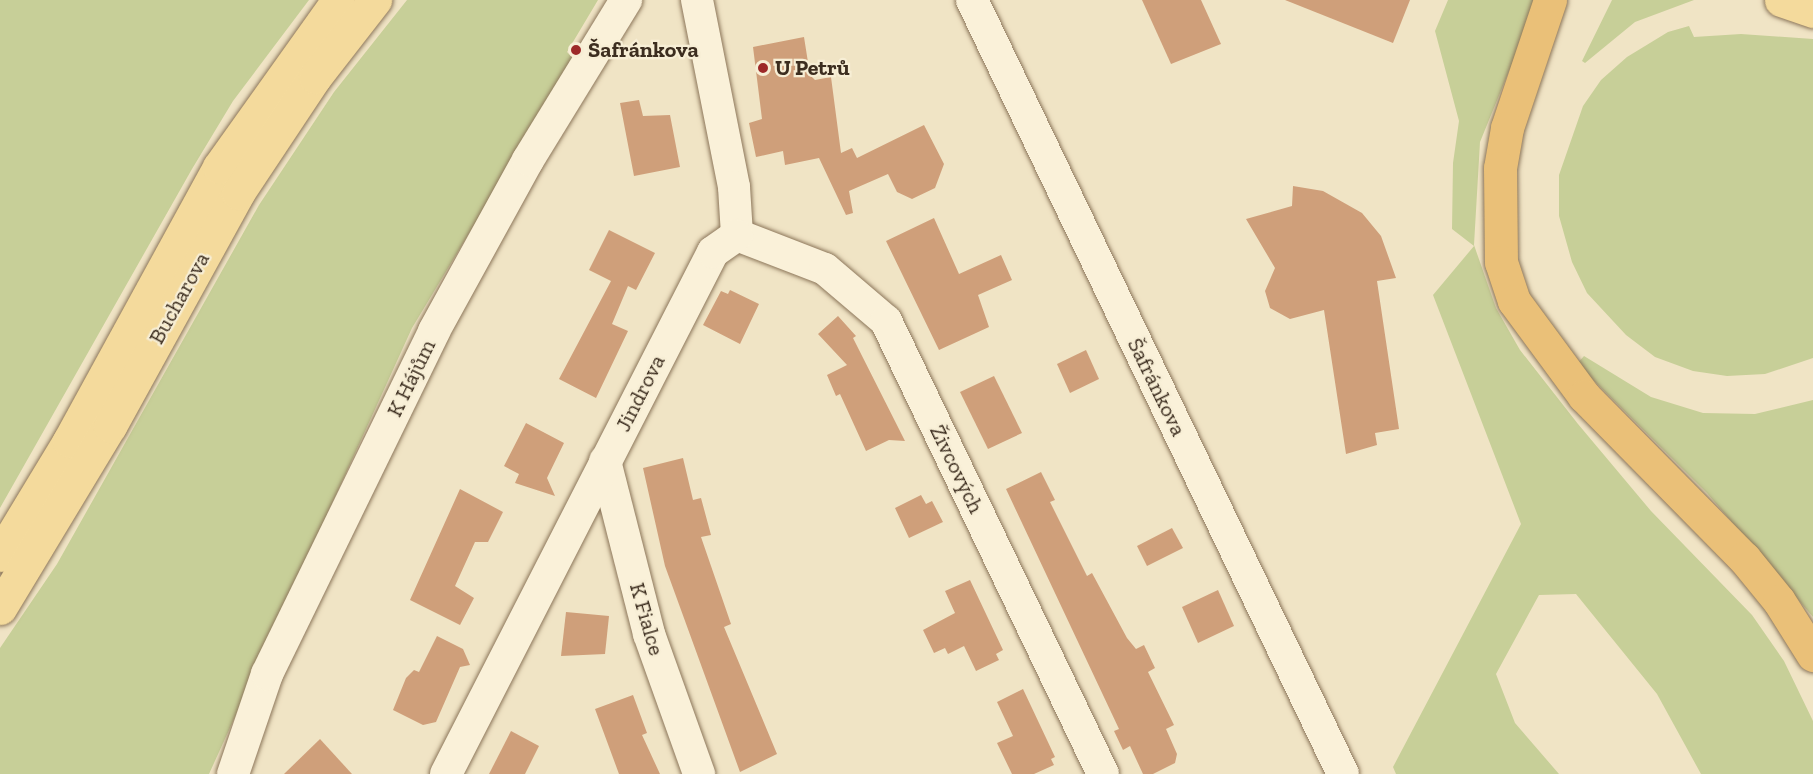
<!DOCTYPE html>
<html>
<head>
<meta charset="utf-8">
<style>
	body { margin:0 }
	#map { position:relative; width:1813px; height:774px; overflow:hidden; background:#f0e4c5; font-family:"Zilla Slab",serif }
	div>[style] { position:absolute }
	.green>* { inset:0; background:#c7cf98 }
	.building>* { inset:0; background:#cf9f7a }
	.roads { filter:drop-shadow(0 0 2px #8c765a) drop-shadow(0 0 2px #8c765a) }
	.minor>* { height:32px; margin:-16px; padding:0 16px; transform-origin:16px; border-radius:16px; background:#faf1d9 }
	.primary>* { height:33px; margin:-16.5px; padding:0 16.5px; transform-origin:16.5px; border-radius:16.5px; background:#f4da9c }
	.trunk>* { height:33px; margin:-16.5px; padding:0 16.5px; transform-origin:16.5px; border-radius:16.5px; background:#eac078 }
	.dots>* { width:16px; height:16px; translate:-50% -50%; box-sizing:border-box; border:3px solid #f7eed5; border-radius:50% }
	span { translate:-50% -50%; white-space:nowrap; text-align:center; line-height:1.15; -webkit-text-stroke:4.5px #f7eed5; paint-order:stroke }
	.poi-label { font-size:22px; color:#3c2d1f; font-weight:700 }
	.left { translate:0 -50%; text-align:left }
	.street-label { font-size:22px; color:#3c2d1f }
</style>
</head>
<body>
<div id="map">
	<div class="green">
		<i style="clip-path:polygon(0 0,309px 0,233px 101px,192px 169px,0 508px)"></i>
		<i style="clip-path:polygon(407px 0,598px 0,567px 52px,574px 59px,412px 328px,209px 774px,0 774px,0 648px,57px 564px,259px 205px,334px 92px)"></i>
		<i style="clip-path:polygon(1448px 0,1538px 0,1480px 142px,1474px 245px,1496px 308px,1520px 350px,1578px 424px,1651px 511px,1752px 615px,1784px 661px,1813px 721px,1813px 774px,1701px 774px,1657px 694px,1576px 594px,1539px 595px,1496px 674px,1515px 723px,1559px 774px,1396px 774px,1393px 767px,1521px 524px,1433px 295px,1474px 246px,1452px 229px,1453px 163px,1459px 121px,1435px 31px)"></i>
		<i style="clip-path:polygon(1612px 0,1694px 0,1635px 22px,1585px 63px,1582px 61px)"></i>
		<i style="clip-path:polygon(1689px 26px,1694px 37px,1741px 34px,1813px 39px,1813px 358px,1765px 374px,1727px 376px,1693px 371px,1655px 357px,1626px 335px,1587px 293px,1572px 262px,1559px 216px,1559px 175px,1583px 106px,1601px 80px,1627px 57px,1668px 32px)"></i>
		<i style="clip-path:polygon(1584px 356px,1651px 397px,1703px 413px,1755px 414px,1813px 400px,1813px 617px,1707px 493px,1577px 364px)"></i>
	</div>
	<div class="building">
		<i style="clip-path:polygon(1142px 0,1201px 0,1221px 44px,1171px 64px)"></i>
		<i style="clip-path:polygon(1285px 0,1410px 0,1393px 43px)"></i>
		<i style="clip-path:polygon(804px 37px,810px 75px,815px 80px,831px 77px,841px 153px,852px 148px,857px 158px,924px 125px,944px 164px,935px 188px,912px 199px,897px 192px,888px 174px,849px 191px,853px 213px,846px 215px,819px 158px,785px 165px,783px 151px,756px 157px,749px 123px,762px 119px,753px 47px)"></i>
		<i style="clip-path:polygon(639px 100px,643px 116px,670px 115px,680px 167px,634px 176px,620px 103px)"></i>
		<i style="clip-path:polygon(1293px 186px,1323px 191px,1362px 213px,1381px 236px,1396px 278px,1377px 281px,1399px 429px,1375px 433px,1377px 445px,1346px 454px,1324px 310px,1290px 319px,1270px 308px,1265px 291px,1275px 268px,1246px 219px,1292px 206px)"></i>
		<i style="clip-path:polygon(934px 218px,959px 274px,1001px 255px,1012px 280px,978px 295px,989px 327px,939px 350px,886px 241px)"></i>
		<i style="clip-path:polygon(609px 230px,655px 253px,636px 290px,628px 286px,612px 324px,628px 331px,596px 398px,559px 379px,611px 281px,589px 270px)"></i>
		<i style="clip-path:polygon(730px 290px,759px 304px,740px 344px,703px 325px,721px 291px,728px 294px)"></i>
		<i style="clip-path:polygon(838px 316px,856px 336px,853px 338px,905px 441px,889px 440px,866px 451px,840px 394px,836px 396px,827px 375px,847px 365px,818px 334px)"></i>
		<i style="clip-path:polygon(1086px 350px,1099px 379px,1070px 393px,1057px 364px)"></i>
		<i style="clip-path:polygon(994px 376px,1022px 433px,988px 449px,960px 392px)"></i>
		<i style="clip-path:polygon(526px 423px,564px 443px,547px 478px,555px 496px,515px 483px,519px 474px,504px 466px)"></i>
		<i style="clip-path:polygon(683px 458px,693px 500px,701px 498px,711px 535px,701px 537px,731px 624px,724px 627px,777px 754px,740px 772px,665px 566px,643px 468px)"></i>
		<i style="clip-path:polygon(1041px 472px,1055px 500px,1050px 502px,1087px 576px,1092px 573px,1127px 638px,1136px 649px,1144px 645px,1155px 668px,1148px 672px,1174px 725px,1166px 729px,1177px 754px,1175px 763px,1153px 774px,1143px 774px,1130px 746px,1123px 750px,1114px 731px,1119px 729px,1006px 489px)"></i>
		<i style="clip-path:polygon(460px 489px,503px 512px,488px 542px,475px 542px,455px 586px,474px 598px,460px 625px,410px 600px)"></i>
		<i style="clip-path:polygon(921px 495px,926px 504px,932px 501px,943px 522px,909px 538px,895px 508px)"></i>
		<i style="clip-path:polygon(1172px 528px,1183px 548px,1147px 566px,1137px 546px)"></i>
		<i style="clip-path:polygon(970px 580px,1003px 650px,996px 654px,999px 660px,976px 671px,964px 646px,948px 654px,945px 648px,934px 653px,923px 630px,955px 613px,945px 591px)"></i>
		<i style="clip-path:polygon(1218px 590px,1234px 626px,1198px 643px,1182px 607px)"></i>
		<i style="clip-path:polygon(566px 612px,609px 616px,605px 654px,561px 656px)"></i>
		<i style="clip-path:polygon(437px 636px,463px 649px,470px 665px,460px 667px,436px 722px,423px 725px,393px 710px,406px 678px,414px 670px,419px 672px)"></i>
		<i style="clip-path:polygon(1023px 689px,1055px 757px,1051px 759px,1054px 765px,1034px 774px,1012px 774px,997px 743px,1013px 736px,997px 702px)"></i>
		<i style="clip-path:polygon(633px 695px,647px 733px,642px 735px,660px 774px,619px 774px,595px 709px)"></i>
		<i style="clip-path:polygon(511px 731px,539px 746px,525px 774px,489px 774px)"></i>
		<i style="clip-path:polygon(320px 739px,352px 774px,284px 774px)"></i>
	</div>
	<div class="roads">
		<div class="minor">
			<i style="left:697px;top:0;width:191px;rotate:78.8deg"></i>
			<i style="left:734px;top:187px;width:48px;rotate:86.4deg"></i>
			<i style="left:972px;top:0;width:858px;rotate:64.39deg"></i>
			<i style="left:737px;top:235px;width:94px;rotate:21.1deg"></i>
			<i style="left:825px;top:269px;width:80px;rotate:40.4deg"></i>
			<i style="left:886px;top:321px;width:502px;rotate:64.4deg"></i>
			<i style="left:605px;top:461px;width:179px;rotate:75.7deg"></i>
			<i style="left:649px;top:634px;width:149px;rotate:70.3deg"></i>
			<i style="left:233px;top:774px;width:106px;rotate:-71.2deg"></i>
			<i style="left:267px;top:674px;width:381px;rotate:-64deg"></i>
			<i style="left:434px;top:331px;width:195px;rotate:-61.2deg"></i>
			<i style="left:528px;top:160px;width:188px;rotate:-58.5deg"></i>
			<i style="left:446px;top:774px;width:586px;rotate:-62.91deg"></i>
			<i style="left:713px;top:252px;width:29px;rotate:-35deg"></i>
		</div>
		<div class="primary">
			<i style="left:1781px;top:0;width:34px;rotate:19deg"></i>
			<i style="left:0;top:555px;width:133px;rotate:-58.8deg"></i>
			<i style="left:69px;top:441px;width:312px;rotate:-61.3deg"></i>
			<i style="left:219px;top:167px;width:205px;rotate:-54.5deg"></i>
			<i style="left:0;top:608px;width:213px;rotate:-58.9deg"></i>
			<i style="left:110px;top:426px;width:266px;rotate:-61.2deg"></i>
			<i style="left:238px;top:193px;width:139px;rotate:-56.4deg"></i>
			<i style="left:315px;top:77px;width:98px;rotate:-52.1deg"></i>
		</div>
		<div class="trunk">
			<i style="left:1550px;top:0;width:135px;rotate:108.6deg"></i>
			<i style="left:1507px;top:128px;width:41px;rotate:99.9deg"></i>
			<i style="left:1500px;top:168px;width:94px;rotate:89.4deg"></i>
			<i style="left:1501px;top:262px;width:41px;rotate:71.6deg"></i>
			<i style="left:1514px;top:301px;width:118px;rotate:53.6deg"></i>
			<i style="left:1584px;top:396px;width:228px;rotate:45.4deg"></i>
			<i style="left:1744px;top:558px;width:55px;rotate:50.9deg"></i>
			<i style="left:1779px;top:601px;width:64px;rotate:57.8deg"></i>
		</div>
	</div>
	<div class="dots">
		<i style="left:576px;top:50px;background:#9d2928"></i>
		<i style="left:763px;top:68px;background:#9d2928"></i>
	</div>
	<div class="poi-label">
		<span class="left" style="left:588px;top:50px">Šafránkova</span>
		<span class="left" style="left:775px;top:68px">U Petrů</span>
	</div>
	<div class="street-label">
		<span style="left:179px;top:298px;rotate:-61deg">Bucharova</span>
		<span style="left:411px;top:378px;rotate:-64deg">K Hájům</span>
		<span style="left:1157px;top:387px;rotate:64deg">Šafránkova</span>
		<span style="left:640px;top:393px;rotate:-63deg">Jindrova</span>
		<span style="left:957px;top:469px;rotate:64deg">Živcových</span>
		<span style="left:647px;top:619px;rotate:74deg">K Fialce</span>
	</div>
</div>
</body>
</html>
